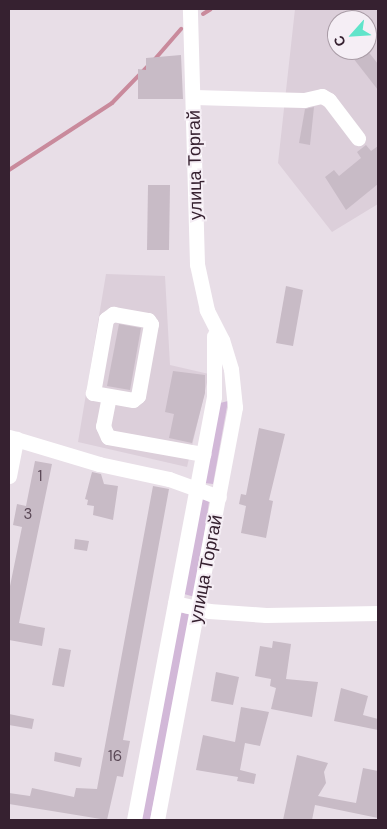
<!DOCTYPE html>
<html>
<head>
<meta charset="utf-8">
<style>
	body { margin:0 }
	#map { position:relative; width:387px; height:829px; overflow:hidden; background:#e8dee7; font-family:"DM Sans",sans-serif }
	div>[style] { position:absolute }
	.built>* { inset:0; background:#dccfda }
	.green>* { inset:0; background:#d2b8d8 }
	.stream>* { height:4px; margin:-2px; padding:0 2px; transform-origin:2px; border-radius:2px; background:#c98a9c }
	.building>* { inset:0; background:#c8bbc6 }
	.minor>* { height:15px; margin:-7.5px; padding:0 7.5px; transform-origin:7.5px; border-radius:7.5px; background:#fff }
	span { translate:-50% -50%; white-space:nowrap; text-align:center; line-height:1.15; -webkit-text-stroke:4px #f5eef5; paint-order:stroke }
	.number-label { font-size:15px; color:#5a4856 }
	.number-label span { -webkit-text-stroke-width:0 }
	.street-label { font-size:18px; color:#362130 }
	.frame { position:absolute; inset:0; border:10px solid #362130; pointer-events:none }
	.north { position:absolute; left:327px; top:10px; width:50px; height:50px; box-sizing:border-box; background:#f5eef5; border:1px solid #a99ca6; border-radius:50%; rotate:244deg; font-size:14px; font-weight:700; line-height:20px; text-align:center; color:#362130 }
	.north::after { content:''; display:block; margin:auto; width:18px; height:22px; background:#60e4ca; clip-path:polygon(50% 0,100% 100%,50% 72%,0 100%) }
</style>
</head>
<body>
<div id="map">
	<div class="built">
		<i style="clip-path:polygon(evenodd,295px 9px,378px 9px,378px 204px,332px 232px,278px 163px,295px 9px,337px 20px,367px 20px,367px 50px,337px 50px,337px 20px)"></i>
		<i style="clip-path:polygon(106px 274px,165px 276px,170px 365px,209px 374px,187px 467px,78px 442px)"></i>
	</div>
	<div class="green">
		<i style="clip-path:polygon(228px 401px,213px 484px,205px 483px,220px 403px)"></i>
		<i style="clip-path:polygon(201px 498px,209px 502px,195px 597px,184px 594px)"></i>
		<i style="clip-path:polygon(179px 612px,192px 615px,150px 820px,139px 820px)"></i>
	</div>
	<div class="stream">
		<i style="left:203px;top:14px;width:9px;rotate:-32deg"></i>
		<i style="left:155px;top:59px;width:40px;rotate:-49deg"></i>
		<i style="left:9px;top:170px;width:123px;rotate:-33deg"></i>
		<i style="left:112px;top:103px;width:52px;rotate:-45.8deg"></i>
	</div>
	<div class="building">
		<i style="clip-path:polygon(363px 50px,367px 50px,378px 64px,378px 90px,353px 58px)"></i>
		<i style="clip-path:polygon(181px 55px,183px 99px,138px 99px,138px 69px,146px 70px,146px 58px)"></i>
		<i style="clip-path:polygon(314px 107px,310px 145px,299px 143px,305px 109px)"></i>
		<i style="clip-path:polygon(366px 145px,371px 151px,378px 146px,378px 184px,346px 210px,325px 177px,334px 170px,339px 176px,361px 158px,357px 152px)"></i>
		<i style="clip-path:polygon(148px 185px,170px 185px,169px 250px,147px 250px)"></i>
		<i style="clip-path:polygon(286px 286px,303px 290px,293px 346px,276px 343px)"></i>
		<i style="clip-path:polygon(119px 324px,141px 328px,130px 390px,107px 386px)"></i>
		<i style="clip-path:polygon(173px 371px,205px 375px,205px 393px,192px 443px,169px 438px,174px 414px,165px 412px)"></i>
		<i style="clip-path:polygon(259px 428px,285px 434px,269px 500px,273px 501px,266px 538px,241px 533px,246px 506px,239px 504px,241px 494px,246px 495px)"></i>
		<i style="clip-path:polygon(35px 461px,52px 464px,19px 623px,45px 628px,42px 646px,9px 640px,9px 591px,22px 527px,13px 525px,17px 504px,26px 506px)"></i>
		<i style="clip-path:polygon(92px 472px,101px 474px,104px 484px,118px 486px,113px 520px,93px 515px,94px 506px,87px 505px,88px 500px,85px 499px)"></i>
		<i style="clip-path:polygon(153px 486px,169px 489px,123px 740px,130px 741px,123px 777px,117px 776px,107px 820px,9px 804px,9px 793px,30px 796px,32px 788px,74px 797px,76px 788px,97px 789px)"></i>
		<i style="clip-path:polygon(75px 539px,89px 541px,87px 551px,74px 549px)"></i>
		<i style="clip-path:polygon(273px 641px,291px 644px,286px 679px,318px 682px,312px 717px,271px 709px,276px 688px,270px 686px,271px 679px,255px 676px,260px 646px,272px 648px)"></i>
		<i style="clip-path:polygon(59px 648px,71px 650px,64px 687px,52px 685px)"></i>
		<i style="clip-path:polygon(216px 672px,239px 677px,233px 705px,211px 701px)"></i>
		<i style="clip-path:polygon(341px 688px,368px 696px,363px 715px,378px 719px,378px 730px,334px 721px)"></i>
		<i style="clip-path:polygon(241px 707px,269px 712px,260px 746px,245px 743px,240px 770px,256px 774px,254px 784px,237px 781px,238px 777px,196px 770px,203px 735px,235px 742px)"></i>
		<i style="clip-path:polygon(9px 714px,34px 719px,32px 729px,9px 725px)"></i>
		<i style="clip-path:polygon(55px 752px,82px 758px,80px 767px,54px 761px)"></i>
		<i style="clip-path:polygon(297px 755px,328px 763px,324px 772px,326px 783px,318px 796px,356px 803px,363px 768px,378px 771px,378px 818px,315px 805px,312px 820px,283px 820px)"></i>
	</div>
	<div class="minor">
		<i style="left:194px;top:97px;width:110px;rotate:1.6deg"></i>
		<i style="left:304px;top:100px;width:18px;rotate:-13deg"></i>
		<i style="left:322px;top:96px;width:8px;rotate:30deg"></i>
		<i style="left:329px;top:100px;width:48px;rotate:52.7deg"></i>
		<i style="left:113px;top:314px;width:36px;rotate:10deg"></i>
		<i style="left:148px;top:320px;width:5px;rotate:53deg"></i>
		<i style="left:151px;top:324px;width:73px;rotate:100.2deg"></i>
		<i style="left:138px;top:396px;width:6px;rotate:141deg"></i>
		<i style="left:133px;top:400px;width:41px;rotate:-170.1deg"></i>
		<i style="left:93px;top:393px;width:75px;rotate:-80deg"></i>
		<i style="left:106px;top:319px;width:9px;rotate:-36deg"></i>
		<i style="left:109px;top:396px;width:31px;rotate:101deg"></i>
		<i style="left:103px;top:426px;width:12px;rotate:66deg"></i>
		<i style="left:108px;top:437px;width:97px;rotate:10.1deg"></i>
		<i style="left:9px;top:437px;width:94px;rotate:16.7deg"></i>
		<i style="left:99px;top:464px;width:72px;rotate:12.1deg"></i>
		<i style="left:169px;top:479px;width:53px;rotate:19.8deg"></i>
		<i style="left:9px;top:476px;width:38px;rotate:-79deg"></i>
		<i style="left:175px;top:603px;width:35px;rotate:13deg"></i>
		<i style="left:209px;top:611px;width:57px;rotate:4deg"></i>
		<i style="left:266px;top:615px;width:112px;rotate:-1deg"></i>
		<i style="left:134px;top:820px;width:430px;rotate:-79.3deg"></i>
		<i style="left:214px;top:397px;width:61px;rotate:-90deg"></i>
		<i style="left:157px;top:820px;width:420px;rotate:-79.3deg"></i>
		<i style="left:235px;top:407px;width:38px;rotate:-96deg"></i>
		<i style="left:231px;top:369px;width:30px;rotate:-107deg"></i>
		<i style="left:222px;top:340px;width:34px;rotate:-117deg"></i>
		<i style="left:207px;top:310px;width:47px;rotate:-102.3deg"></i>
		<i style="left:197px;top:264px;width:255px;rotate:-91.6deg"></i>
	</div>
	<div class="number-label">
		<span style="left:40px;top:477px">1</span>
		<span style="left:28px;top:515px">3</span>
		<span style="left:115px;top:757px">16</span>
	</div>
	<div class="street-label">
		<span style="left:195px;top:165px;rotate:-91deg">улица Торгай</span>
		<span style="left:206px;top:569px;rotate:-79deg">улица Торгай</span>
	</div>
	<div class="frame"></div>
	<div class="north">С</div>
</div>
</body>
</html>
